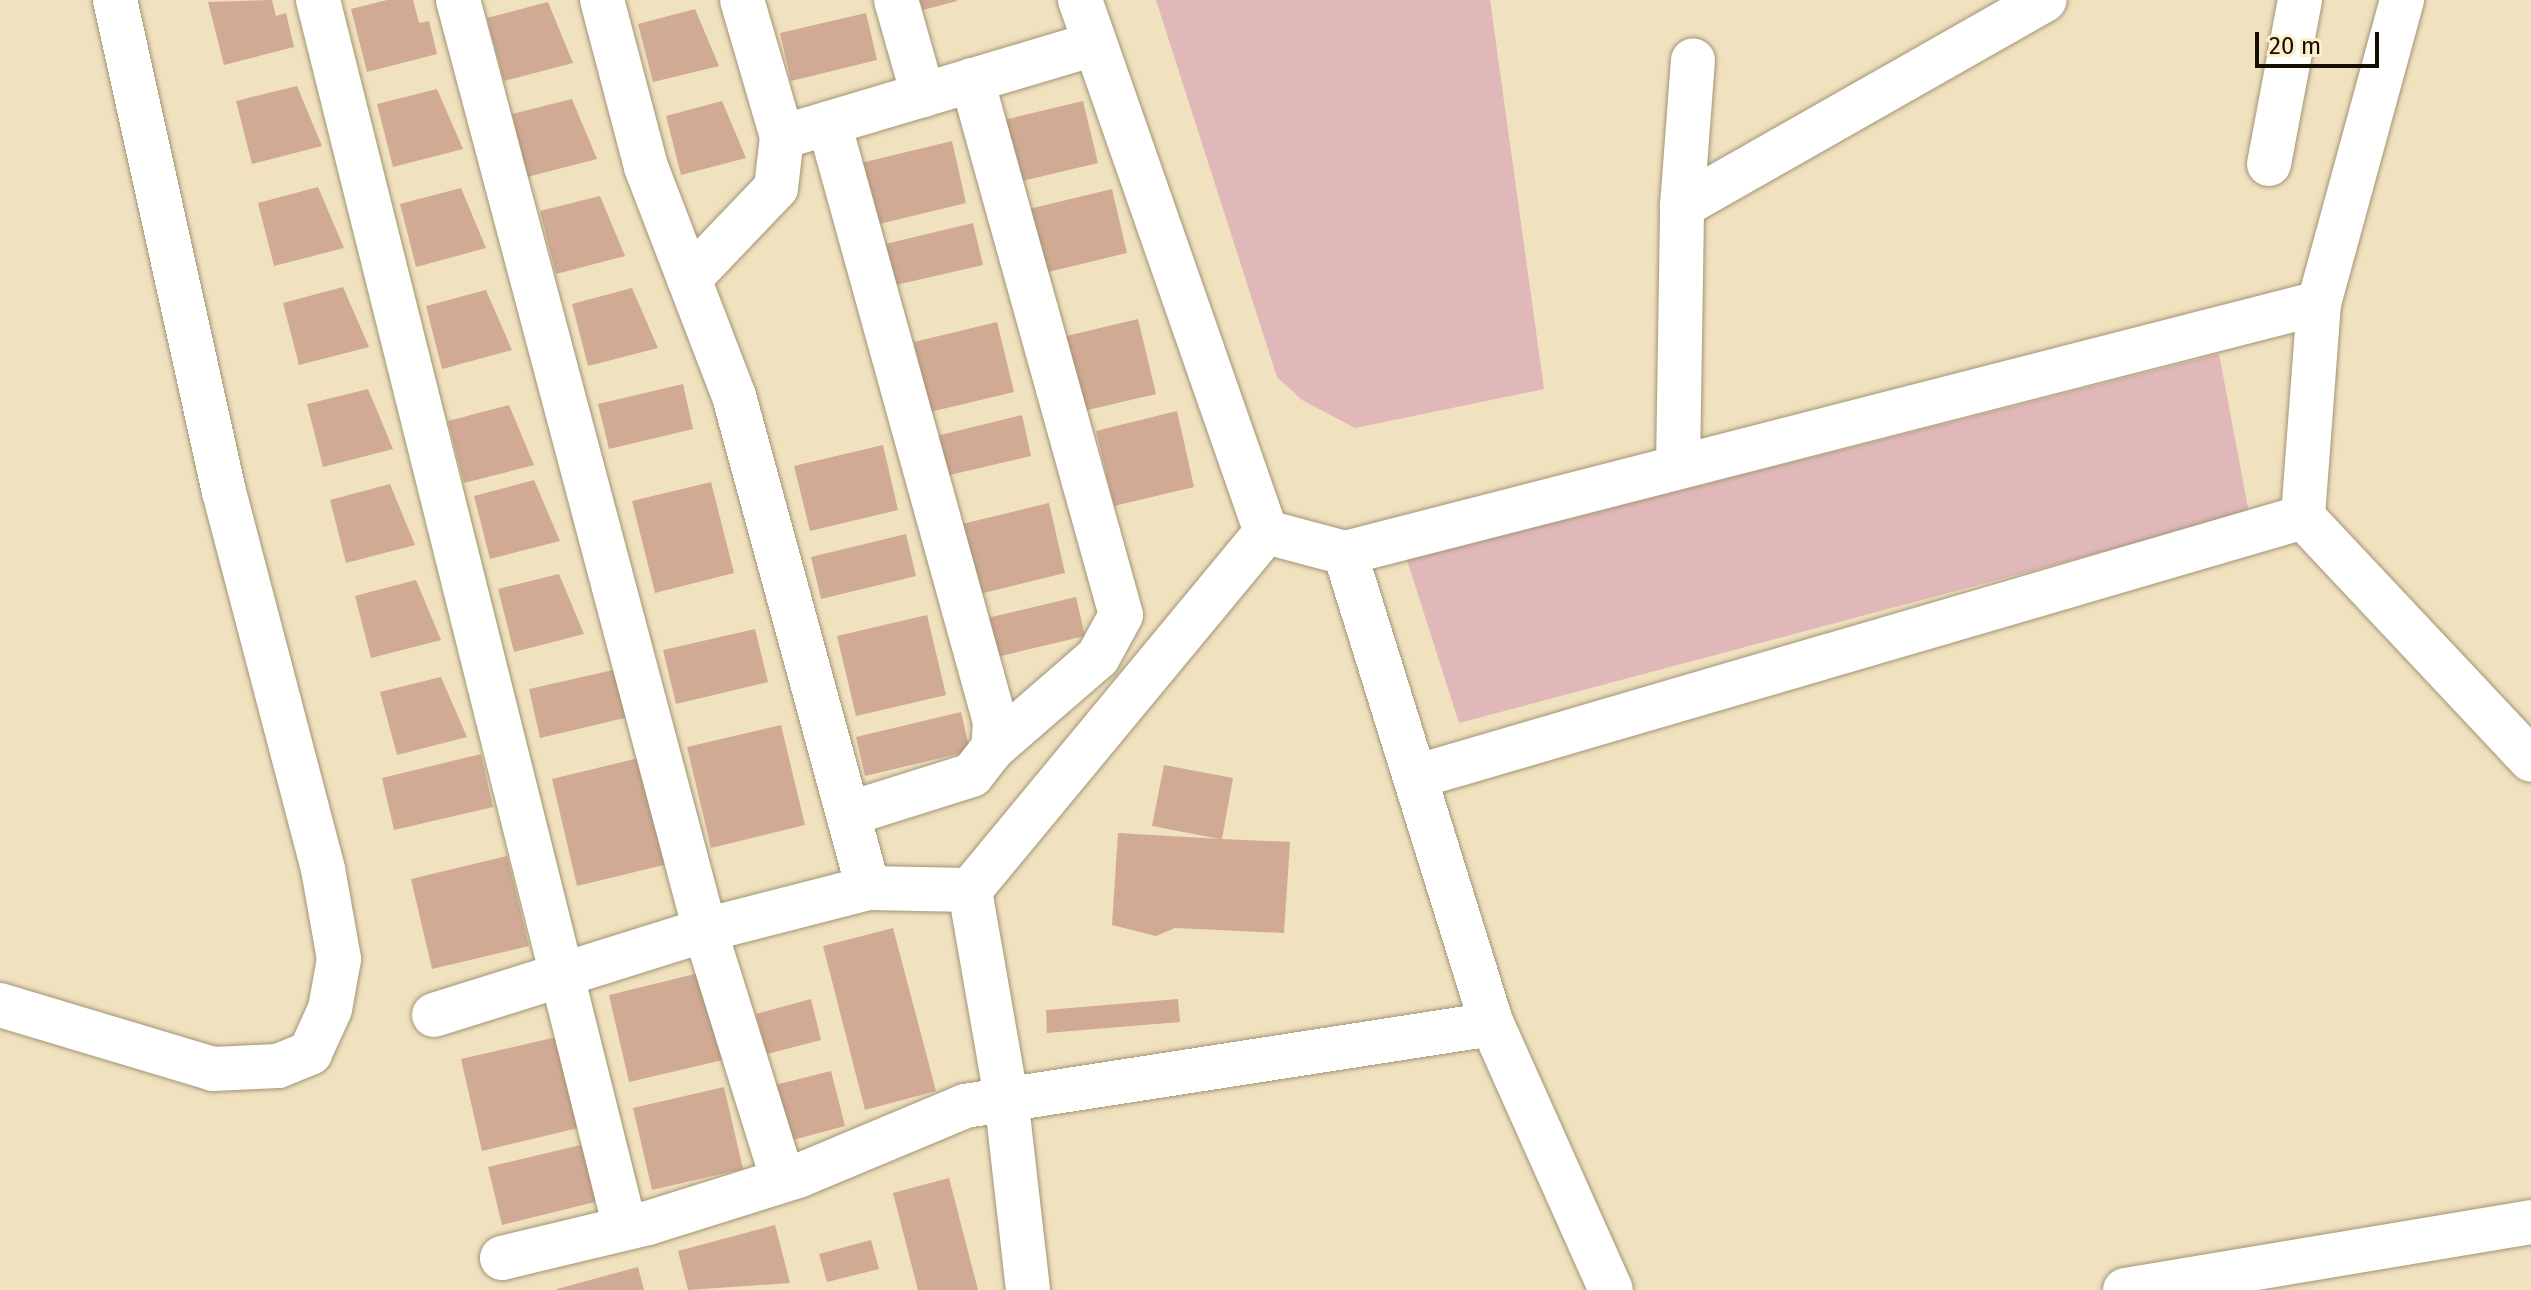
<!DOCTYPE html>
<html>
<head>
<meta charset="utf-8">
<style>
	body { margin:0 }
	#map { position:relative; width:2531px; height:1290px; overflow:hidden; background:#f0e1bf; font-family:"Fira Sans",sans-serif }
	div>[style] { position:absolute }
	.green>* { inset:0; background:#e0b8ba }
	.building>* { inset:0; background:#d1aa95 }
	.roads { filter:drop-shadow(0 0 2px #a29474) drop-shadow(0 0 2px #a29474) }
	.minor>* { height:44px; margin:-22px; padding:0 22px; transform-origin:22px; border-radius:22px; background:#fff }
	span { translate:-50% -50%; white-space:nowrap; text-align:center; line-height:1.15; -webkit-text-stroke:6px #feeecc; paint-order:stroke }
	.scale { position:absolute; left:2255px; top:32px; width:124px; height:36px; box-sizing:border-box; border:4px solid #140e04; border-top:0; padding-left:10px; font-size:24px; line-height:28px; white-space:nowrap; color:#140e04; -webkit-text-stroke:6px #feeecc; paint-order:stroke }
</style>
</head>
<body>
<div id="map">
	<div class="green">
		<i style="clip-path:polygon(1156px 0,1490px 0,1544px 389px,1355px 428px,1302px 400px,1277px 377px)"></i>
		<i style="clip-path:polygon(2219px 354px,2249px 513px,1459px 723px,1407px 560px)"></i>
	</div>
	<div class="building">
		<i style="clip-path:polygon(272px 0,276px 16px,286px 13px,294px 47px,224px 65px,208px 2px)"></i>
		<i style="clip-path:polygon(387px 0,413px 0,419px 23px,429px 21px,437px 54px,367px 72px,351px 9px)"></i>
		<i style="clip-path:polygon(920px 0,957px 0,957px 1px,923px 10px)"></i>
		<i style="clip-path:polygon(548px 2px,573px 63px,504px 81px,487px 18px)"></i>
		<i style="clip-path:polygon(695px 9px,719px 66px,653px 82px,638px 24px)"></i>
		<i style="clip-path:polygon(866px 13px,877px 60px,791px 81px,780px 33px)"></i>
		<i style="clip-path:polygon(297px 86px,322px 146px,252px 164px,236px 101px)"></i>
		<i style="clip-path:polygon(437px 89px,463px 149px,393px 167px,377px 104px)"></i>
		<i style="clip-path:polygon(572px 99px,597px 159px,527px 177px,512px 114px)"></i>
		<i style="clip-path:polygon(722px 101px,746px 158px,681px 175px,666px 116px)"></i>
		<i style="clip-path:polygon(1083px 101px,1098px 163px,1018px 182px,1004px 120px)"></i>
		<i style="clip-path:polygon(952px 141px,966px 203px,875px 225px,861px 163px)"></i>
		<i style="clip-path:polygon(318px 187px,344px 248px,274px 266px,258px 203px)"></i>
		<i style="clip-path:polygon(461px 188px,486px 248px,416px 267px,400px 204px)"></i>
		<i style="clip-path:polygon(1112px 189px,1127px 253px,1044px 273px,1029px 209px)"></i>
		<i style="clip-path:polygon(600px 196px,625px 256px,556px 274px,540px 211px)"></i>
		<i style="clip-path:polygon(973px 223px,983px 265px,887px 287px,877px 246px)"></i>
		<i style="clip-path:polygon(343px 287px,369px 347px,299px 365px,283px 303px)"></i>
		<i style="clip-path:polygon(632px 288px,658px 348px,588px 366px,572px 304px)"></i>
		<i style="clip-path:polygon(486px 290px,512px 350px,442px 369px,426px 306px)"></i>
		<i style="clip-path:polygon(1138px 319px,1156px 394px,1079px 412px,1062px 337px)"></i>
		<i style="clip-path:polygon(997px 322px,1014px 392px,930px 412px,914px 342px)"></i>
		<i style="clip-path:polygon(683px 384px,693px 429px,609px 449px,598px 404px)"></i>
		<i style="clip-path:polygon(368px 389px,393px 449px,323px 467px,307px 404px)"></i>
		<i style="clip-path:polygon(509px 405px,534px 465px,464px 483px,448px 421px)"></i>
		<i style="clip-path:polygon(1177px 411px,1194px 487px,1114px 506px,1096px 431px)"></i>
		<i style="clip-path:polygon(1022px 415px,1031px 456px,937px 478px,928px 438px)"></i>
		<i style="clip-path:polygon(883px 445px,898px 510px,810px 531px,794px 466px)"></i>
		<i style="clip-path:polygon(534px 480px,560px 541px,490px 559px,474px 496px)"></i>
		<i style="clip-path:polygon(711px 482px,734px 573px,655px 593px,632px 501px)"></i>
		<i style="clip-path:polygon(390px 484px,415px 545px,346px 563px,330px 500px)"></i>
		<i style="clip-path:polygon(1049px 503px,1065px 573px,975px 595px,958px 525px)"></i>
		<i style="clip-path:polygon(906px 534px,916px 576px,821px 599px,811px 557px)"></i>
		<i style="clip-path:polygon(559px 574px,584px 634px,514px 652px,498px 589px)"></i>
		<i style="clip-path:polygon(416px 580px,441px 640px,371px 658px,355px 596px)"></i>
		<i style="clip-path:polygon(1076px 597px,1085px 636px,988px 659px,979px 620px)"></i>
		<i style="clip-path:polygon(927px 615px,946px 695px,856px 716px,837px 636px)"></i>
		<i style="clip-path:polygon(755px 629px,768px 682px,676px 704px,663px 650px)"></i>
		<i style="clip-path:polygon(622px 668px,633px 716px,540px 738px,529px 689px)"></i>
		<i style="clip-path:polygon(441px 677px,467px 737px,397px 755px,380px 692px)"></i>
		<i style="clip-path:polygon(961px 712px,970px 751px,865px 776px,856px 737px)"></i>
		<i style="clip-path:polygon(781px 725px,805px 825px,711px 848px,687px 747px)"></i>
		<i style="clip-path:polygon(481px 754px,493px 807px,394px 830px,382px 778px)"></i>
		<i style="clip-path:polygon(647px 756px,672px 863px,577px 886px,552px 779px)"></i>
		<i style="clip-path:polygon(1164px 765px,1233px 778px,1222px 839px,1290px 842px,1284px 933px,1175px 928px,1156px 936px,1112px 925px,1118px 833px,1220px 839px,1152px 826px)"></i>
		<i style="clip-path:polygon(507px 856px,529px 946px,432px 969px,411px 879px)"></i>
		<i style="clip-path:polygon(893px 928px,936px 1091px,865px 1110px,823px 946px)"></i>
		<i style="clip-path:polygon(707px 971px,727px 1059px,629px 1082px,609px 995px)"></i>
		<i style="clip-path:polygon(811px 999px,821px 1040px,767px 1054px,756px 1014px)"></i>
		<i style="clip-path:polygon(1178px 999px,1180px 1022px,1047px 1033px,1046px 1010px)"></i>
		<i style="clip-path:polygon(561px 1036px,582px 1127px,482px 1151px,461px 1059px)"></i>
		<i style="clip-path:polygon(831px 1071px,845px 1126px,789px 1141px,775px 1085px)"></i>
		<i style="clip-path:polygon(724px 1087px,743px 1169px,652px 1190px,633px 1108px)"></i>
		<i style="clip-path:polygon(585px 1144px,599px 1201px,502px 1225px,488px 1167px)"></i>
		<i style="clip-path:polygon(949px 1178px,978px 1290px,918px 1290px,893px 1193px)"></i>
		<i style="clip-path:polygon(775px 1225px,790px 1283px,688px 1290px,678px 1251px)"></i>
		<i style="clip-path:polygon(871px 1240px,879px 1269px,827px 1282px,819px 1254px)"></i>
		<i style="clip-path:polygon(638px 1267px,644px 1290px,557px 1290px,557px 1289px)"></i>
	</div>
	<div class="roads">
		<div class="minor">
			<i style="left:318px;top:0;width:1262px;rotate:75.96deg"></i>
			<i style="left:458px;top:0;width:962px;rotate:75.13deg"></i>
			<i style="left:705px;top:930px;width:262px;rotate:72.7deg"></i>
			<i style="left:602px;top:0;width:173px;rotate:75.2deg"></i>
			<i style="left:646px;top:167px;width:245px;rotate:69deg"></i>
			<i style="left:734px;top:396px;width:510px;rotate:74.76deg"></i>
			<i style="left:742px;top:0;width:143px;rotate:73.7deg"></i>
			<i style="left:896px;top:0;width:99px;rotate:74.1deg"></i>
			<i style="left:1080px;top:0;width:564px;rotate:70.73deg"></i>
			<i style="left:1266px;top:532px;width:82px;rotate:14.9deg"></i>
			<i style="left:1345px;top:553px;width:493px;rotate:72.7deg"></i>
			<i style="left:1492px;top:1024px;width:291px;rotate:65.9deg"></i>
			<i style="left:2402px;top:0;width:314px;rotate:105.3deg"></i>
			<i style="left:2319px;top:303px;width:215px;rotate:94.3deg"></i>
			<i style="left:2303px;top:517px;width:333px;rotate:46.8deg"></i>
			<i style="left:972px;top:80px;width:555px;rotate:74.44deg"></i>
			<i style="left:1121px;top:615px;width:48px;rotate:118.7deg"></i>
			<i style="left:1098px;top:657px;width:139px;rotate:139.1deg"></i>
			<i style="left:829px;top:123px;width:622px;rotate:74.51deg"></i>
			<i style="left:995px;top:722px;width:26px;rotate:94deg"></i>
			<i style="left:993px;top:748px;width:34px;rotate:128deg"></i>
			<i style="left:972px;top:775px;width:130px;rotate:162.5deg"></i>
			<i style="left:2269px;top:164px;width:167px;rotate:-79.3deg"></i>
			<i style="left:1682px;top:206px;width:417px;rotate:-29.6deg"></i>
			<i style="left:689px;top:279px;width:126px;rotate:-46.3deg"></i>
			<i style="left:776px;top:188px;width:51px;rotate:-83.3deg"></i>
			<i style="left:782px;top:137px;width:326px;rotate:-16.6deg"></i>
			<i style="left:1678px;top:467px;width:261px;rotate:-89.1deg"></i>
			<i style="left:1682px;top:206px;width:146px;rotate:-85.7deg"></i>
			<i style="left:1345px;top:553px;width:1006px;rotate:-14.4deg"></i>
			<i style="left:1418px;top:776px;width:922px;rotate:-16.31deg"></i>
			<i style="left:0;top:1005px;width:222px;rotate:16.7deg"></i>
			<i style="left:213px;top:1069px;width:65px;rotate:-2.6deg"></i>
			<i style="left:278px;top:1066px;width:35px;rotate:-22deg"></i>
			<i style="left:310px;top:1053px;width:48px;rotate:-65.6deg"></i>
			<i style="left:330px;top:1009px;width:51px;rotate:-79.8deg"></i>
			<i style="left:339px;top:959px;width:91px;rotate:-100.1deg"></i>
			<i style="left:323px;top:869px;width:390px;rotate:-104.7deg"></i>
			<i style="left:224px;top:492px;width:504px;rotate:-102.49deg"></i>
			<i style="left:434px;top:1015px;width:284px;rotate:-17.4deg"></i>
			<i style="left:705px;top:930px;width:168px;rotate:-14.4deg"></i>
			<i style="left:868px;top:888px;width:102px;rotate:1.1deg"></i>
			<i style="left:502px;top:1258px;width:150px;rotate:-13.5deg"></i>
			<i style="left:648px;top:1223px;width:157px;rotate:-17.4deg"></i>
			<i style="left:798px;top:1176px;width:181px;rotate:-22.7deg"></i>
			<i style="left:965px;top:1106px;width:533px;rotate:-8.84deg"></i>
			<i style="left:1028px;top:1290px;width:194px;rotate:-96.5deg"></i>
			<i style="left:1006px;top:1097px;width:210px;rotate:-99.9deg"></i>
			<i style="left:970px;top:890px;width:465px;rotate:-50.4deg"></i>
			<i style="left:2125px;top:1290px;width:412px;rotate:-9.5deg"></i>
		</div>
	</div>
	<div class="scale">20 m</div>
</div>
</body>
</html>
